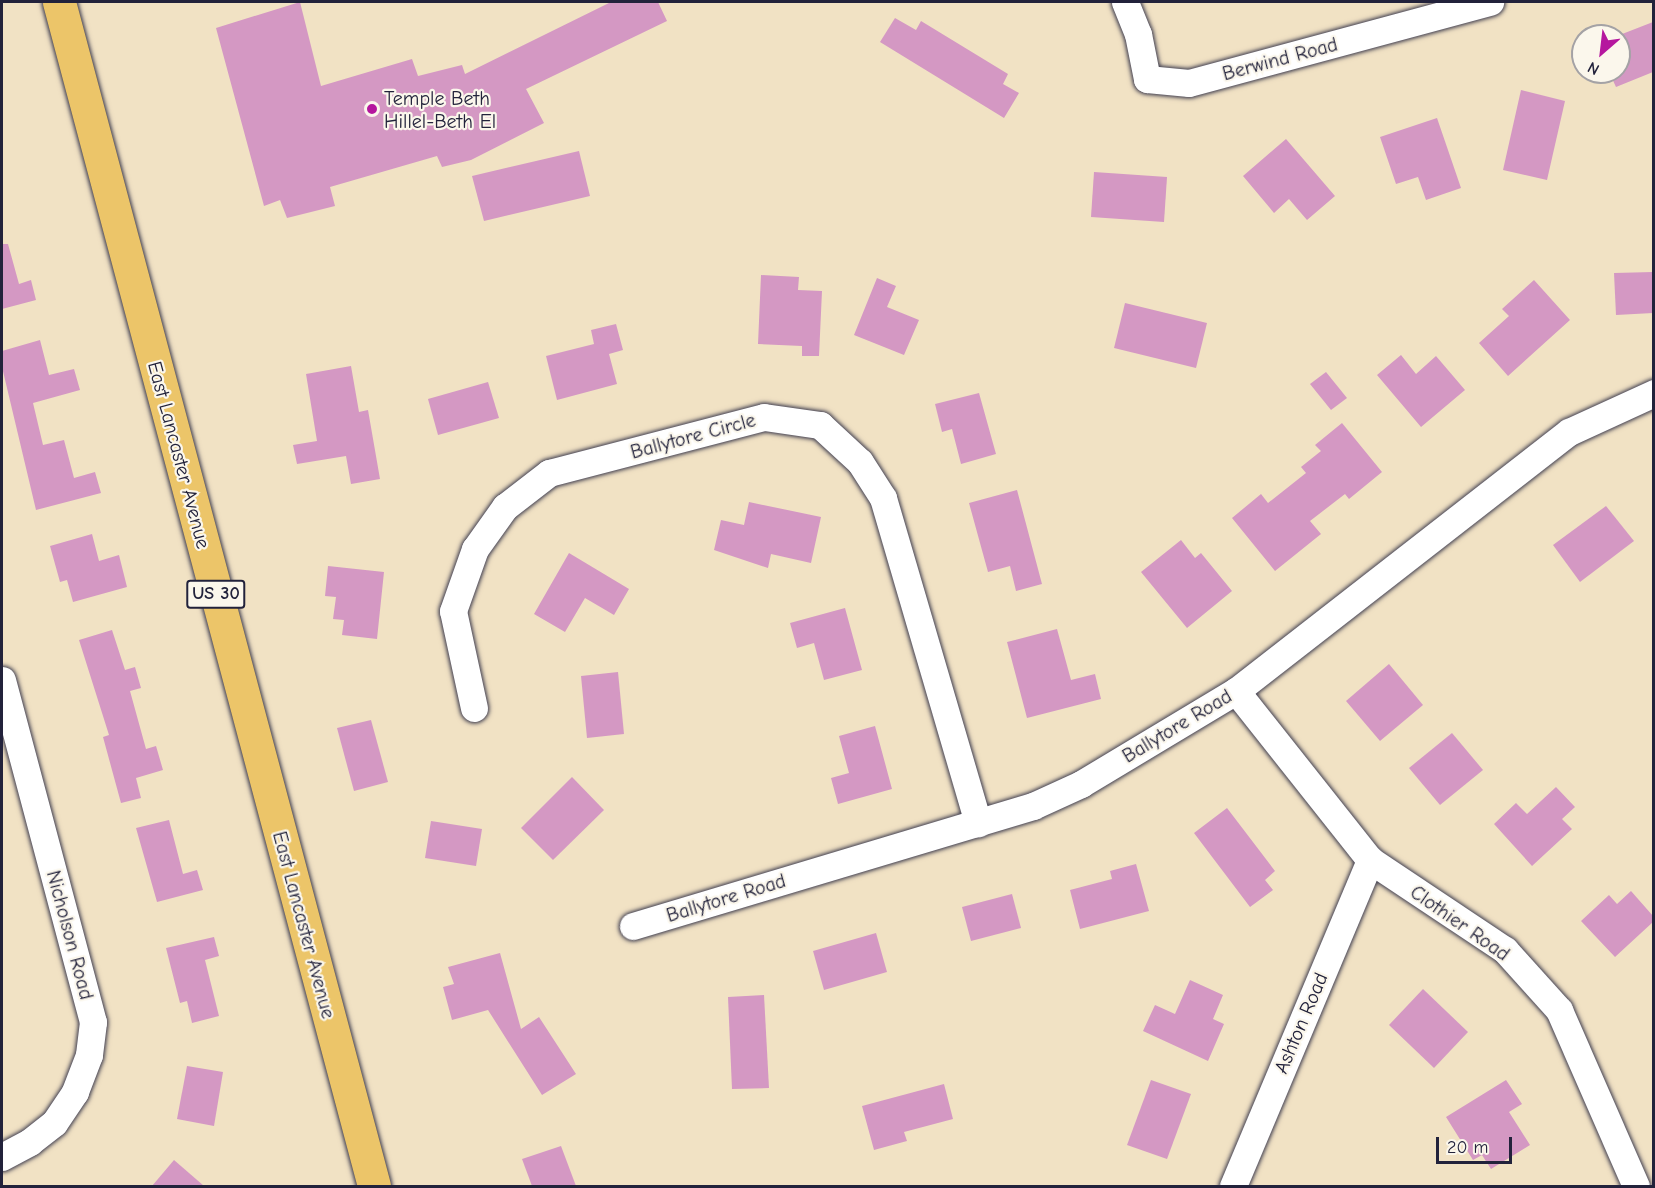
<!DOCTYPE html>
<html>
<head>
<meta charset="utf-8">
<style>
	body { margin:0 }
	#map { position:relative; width:1655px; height:1188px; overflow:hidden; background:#f1e2c4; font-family:"Comic Neue",sans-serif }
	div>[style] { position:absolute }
	.building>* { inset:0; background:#d498c3 }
	.roads { filter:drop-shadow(0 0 2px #413f50) drop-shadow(0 0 2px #413f50) }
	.minor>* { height:27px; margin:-13.5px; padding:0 13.5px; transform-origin:13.5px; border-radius:13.5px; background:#fff }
	.trunk>* { height:33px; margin:-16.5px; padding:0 16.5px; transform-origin:16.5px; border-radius:16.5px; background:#ecc569 }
	.dots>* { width:16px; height:16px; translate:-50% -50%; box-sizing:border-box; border:3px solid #fbf7ec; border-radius:50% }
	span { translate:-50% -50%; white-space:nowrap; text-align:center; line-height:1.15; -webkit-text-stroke:4.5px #fbf7ec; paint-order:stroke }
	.shield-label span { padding:2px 4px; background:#fbf7ec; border:2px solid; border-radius:4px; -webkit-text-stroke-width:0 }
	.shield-label { font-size:18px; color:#22223b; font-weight:700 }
	.street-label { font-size:20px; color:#22223b }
	.poi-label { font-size:20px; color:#22223b }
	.left { translate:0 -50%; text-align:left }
	.frame { position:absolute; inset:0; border:3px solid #22223b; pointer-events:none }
	.north { position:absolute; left:1571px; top:24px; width:60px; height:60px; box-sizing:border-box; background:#fbf7ec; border:2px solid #a4a2a5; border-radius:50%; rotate:208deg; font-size:16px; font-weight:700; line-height:24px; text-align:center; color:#22223b }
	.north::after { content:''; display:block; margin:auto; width:21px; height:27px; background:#b5179e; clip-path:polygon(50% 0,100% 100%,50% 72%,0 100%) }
	.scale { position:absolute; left:1436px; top:1137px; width:76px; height:27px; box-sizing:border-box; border:3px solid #22223b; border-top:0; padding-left:8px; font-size:18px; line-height:21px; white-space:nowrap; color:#22223b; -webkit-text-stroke:4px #fbf7ec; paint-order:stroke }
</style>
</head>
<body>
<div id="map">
	<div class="building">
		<i style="clip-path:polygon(300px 2px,321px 86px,412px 59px,418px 76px,462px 65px,465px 74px,611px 2px,658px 2px,667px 21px,526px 89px,544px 123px,471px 160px,442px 167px,437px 156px,330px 187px,335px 206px,287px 218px,280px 200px,264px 206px,216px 28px)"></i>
		<i style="clip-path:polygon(895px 18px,916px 30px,921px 21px,1008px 74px,1003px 84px,1019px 93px,1004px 118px,880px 42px)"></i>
		<i style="clip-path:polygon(1653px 22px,1653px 72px,1616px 87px,1609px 72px,1619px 72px,1617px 36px)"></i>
		<i style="clip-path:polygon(1521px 90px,1565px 101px,1547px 180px,1503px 170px)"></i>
		<i style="clip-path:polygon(1437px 118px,1461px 188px,1426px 200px,1418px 177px,1396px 184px,1380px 137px)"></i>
		<i style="clip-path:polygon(1286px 139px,1335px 196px,1307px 220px,1289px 199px,1274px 213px,1243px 176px)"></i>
		<i style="clip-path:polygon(579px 151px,590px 196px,484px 221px,472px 176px)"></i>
		<i style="clip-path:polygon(1094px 172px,1167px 177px,1164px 222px,1091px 217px)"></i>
		<i style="clip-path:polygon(2px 244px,8px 244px,19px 284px,31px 280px,36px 300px,2px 309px)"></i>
		<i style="clip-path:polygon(1653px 272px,1653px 313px,1616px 315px,1614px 273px)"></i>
		<i style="clip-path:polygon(761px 275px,799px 277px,798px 290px,822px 291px,819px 356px,802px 356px,802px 346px,758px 344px)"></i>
		<i style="clip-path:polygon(877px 278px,896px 286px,887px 307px,919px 320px,904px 355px,854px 335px)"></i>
		<i style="clip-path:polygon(1534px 280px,1570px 320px,1508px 376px,1479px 343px,1509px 316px,1502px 309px)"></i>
		<i style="clip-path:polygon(1125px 303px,1207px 323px,1196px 368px,1114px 348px)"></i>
		<i style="clip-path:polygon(616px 324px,623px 350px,609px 354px,617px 384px,557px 400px,546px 356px,594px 344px,591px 330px)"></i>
		<i style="clip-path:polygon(40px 340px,49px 375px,74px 369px,80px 390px,33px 403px,43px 445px,64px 440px,74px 478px,95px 472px,101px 493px,36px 510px,2px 367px,2px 351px)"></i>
		<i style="clip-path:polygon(1401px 355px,1416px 374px,1436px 356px,1465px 390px,1421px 427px,1377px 375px)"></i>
		<i style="clip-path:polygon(351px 366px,359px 412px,368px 410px,380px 479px,351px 484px,346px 456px,297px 464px,293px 445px,317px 441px,306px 374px)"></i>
		<i style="clip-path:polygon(1326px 372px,1347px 398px,1331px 410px,1310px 384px)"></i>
		<i style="clip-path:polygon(488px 382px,499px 418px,438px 435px,428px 399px)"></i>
		<i style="clip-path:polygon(979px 393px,996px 454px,961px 464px,952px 429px,942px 432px,935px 404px)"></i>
		<i style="clip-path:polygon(1342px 423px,1382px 472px,1349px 499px,1345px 494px,1310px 521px,1321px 534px,1275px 571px,1232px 518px,1261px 494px,1268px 503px,1306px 473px,1301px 467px,1321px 451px,1315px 445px)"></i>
		<i style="clip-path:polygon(1017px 490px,1042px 584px,1016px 591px,1010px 566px,988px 572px,969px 503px)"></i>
		<i style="clip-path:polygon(749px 502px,821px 517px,811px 563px,771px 554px,768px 568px,714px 550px,721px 520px,744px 525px)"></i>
		<i style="clip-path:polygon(1606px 506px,1634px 541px,1580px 582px,1553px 545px)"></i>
		<i style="clip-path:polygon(92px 534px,99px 561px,119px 555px,127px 587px,73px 602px,67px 580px,60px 582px,50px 546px)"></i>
		<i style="clip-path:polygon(1181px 540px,1195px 558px,1201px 553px,1232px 591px,1187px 628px,1141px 572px)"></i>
		<i style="clip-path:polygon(569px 553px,629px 589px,614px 615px,585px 598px,565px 632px,534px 614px)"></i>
		<i style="clip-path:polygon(328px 566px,384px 572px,377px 639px,342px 635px,344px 620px,333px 619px,336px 597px,325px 596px)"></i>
		<i style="clip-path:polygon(845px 608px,862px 670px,824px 680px,814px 643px,797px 648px,790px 623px)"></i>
		<i style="clip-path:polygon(1057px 629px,1071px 680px,1095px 674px,1101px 699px,1027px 718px,1007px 642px)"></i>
		<i style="clip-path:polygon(112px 630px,125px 670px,135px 667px,141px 688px,130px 691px,146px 749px,156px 746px,163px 770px,136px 778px,141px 798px,121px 803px,103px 737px,109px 735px,79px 640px)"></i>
		<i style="clip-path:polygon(1389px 664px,1423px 705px,1380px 741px,1346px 701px)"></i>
		<i style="clip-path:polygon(618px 672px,624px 734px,587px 738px,581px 676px)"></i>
		<i style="clip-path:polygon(371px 720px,388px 782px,354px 791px,337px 728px)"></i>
		<i style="clip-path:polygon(875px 726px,892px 789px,838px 804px,831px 778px,849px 773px,839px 736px)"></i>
		<i style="clip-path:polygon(1452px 733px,1483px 770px,1440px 805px,1409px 768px)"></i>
		<i style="clip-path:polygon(572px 777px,604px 810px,553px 860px,521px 828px)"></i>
		<i style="clip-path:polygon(1556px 787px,1575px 807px,1562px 819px,1572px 829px,1532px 866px,1494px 824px,1516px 803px,1527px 814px)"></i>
		<i style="clip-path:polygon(1227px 808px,1275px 871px,1265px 880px,1273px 890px,1250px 907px,1194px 833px)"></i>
		<i style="clip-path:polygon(169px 820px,183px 874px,197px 870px,203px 890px,157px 902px,136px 828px)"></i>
		<i style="clip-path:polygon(431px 821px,482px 829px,476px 866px,425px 858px)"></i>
		<i style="clip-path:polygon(1136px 864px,1149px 911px,1080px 929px,1070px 890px,1112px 879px,1110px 871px)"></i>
		<i style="clip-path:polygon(1631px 891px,1653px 916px,1653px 922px,1615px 957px,1581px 921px,1609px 895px,1617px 904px)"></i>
		<i style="clip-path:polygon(1012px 894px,1021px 928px,971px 941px,962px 907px)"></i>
		<i style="clip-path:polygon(876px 933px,887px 972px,824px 990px,813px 951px)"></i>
		<i style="clip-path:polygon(214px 937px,219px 956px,205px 960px,219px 1016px,192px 1023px,187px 1001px,180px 1003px,166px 948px)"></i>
		<i style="clip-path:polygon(500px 953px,521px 1029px,539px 1017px,576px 1074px,542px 1095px,488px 1010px,452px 1020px,443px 987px,454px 984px,448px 967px)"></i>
		<i style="clip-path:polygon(1190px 980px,1223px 995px,1213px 1019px,1224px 1024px,1208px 1061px,1143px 1031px,1155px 1005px,1175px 1014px)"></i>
		<i style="clip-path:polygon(1423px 989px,1468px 1032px,1434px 1068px,1389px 1025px)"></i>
		<i style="clip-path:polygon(764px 995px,769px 1088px,732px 1089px,728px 997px)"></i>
		<i style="clip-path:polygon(187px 1066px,223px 1072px,214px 1126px,177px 1119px)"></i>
		<i style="clip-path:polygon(1151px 1080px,1191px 1094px,1167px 1159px,1127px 1145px)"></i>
		<i style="clip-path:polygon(1506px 1080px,1522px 1104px,1509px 1112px,1530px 1145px,1491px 1169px,1482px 1155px,1473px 1160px,1446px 1117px)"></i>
		<i style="clip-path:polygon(944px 1084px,953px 1119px,904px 1132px,907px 1141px,874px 1150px,862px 1106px)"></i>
		<i style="clip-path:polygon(561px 1146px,576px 1186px,532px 1186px,522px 1159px)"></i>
		<i style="clip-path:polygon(174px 1160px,204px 1186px,152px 1186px)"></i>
	</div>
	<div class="roads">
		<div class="minor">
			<i style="left:1125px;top:2px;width:35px;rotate:68deg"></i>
			<i style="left:1138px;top:34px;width:46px;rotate:78.7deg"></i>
			<i style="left:1147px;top:79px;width:42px;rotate:5.4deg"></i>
			<i style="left:1189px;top:83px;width:312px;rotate:-15.1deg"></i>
			<i style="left:2px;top:680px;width:354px;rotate:75.1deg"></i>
			<i style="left:93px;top:1022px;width:33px;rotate:97deg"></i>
			<i style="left:89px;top:1055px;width:40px;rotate:111deg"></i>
			<i style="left:75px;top:1092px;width:37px;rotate:124deg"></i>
			<i style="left:54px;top:1123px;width:31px;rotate:142deg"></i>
			<i style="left:30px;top:1142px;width:32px;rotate:152deg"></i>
			<i style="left:1236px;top:691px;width:216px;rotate:51.6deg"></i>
			<i style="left:1370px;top:860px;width:162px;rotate:33.7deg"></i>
			<i style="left:1505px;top:950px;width:81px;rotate:48deg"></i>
			<i style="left:1559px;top:1010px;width:192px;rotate:66.4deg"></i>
			<i style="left:474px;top:708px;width:99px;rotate:-102.2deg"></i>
			<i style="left:453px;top:611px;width:66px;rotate:-70.5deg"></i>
			<i style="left:475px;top:549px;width:52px;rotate:-54.5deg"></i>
			<i style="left:505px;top:507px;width:56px;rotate:-37.7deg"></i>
			<i style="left:549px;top:473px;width:222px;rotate:-14.6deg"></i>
			<i style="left:764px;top:417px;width:57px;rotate:8.1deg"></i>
			<i style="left:820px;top:425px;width:54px;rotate:42.8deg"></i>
			<i style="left:860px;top:462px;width:43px;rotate:57.4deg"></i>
			<i style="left:883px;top:498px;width:339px;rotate:73.7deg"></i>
			<i style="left:633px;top:926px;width:418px;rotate:-16.7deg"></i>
			<i style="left:1033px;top:806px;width:53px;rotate:-24.6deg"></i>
			<i style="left:1081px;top:784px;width:181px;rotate:-31deg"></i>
			<i style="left:1236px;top:691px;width:422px;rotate:-37.9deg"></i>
			<i style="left:1569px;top:432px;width:94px;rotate:-24.6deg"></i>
			<i style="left:1233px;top:1186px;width:354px;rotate:-67.2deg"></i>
		</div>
		<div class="trunk">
			<i style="left:59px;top:2px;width:1225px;rotate:75.1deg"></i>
		</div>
	</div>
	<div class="dots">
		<i style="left:372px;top:109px;background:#b5179e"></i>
	</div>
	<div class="shield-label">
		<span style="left:216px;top:594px">US 30</span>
	</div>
	<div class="street-label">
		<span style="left:1280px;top:59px;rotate:-15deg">Berwind Road</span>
		<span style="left:693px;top:436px;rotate:-15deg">Ballytore Circle</span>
		<span style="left:179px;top:455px;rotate:75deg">East Lancaster Avenue</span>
		<span style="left:1177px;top:726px;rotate:-31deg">Ballytore Road</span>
		<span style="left:726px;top:898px;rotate:-17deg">Ballytore Road</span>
		<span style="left:1460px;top:923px;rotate:35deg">Clothier Road</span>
		<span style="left:304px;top:925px;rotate:75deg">East Lancaster Avenue</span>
		<span style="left:70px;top:935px;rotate:75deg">Nicholson Road</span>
		<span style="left:1301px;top:1023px;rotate:-67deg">Ashton Road</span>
	</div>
	<div class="poi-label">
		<span class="left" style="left:384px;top:110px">Temple Beth<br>Hillel-Beth El</span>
	</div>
	<div class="frame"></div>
	<div class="north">N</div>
	<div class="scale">20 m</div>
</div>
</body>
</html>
